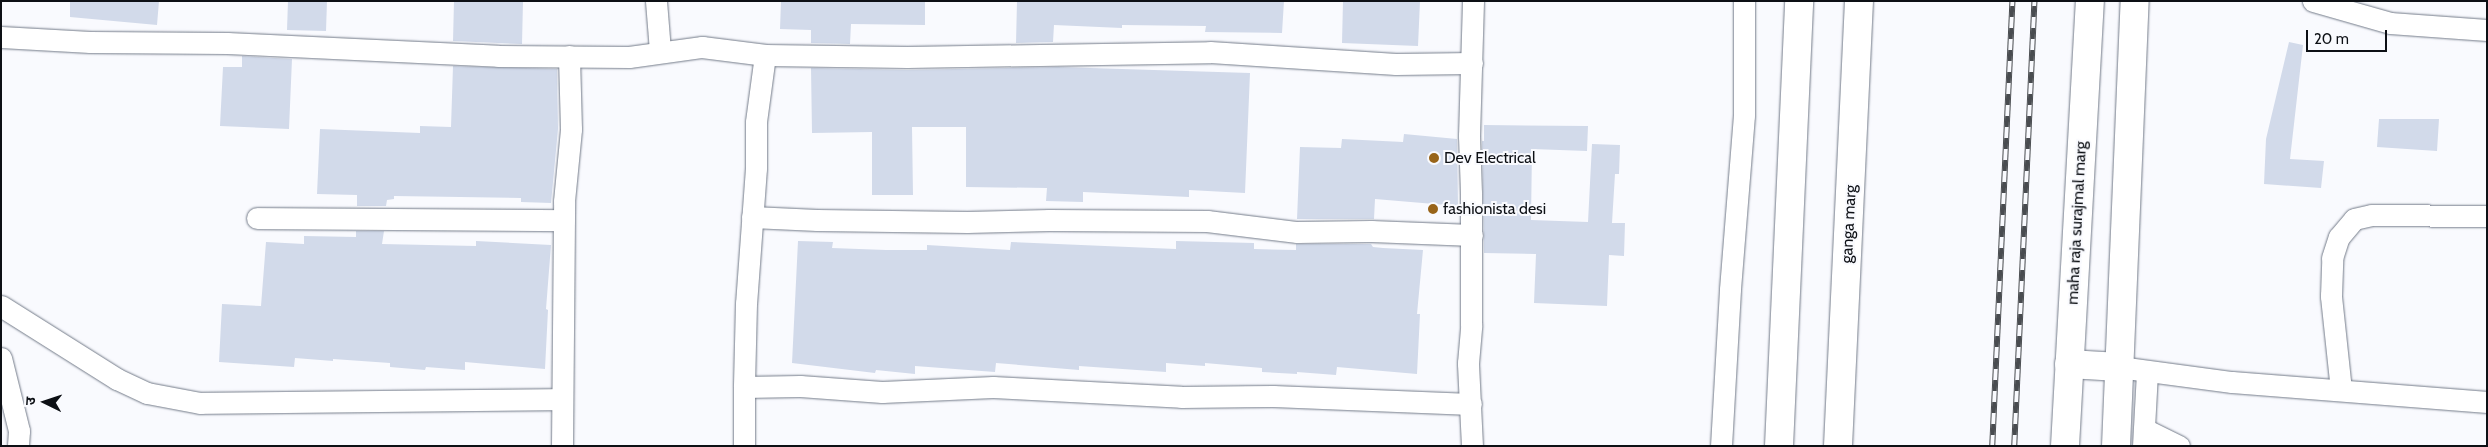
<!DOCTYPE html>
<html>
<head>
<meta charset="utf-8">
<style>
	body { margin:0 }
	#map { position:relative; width:2488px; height:447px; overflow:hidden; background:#f9fafe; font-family:Cabin,"Noto Sans Devanagari",sans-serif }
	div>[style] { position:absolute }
	.building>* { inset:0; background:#d2daea }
	.roads { filter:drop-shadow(0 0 1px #737b89) drop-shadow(0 0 1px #737b89) }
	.minor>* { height:21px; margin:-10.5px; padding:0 10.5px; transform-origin:10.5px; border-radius:10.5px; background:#fff }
	.tertiary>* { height:28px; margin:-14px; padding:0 14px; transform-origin:14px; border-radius:14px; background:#fff }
	.rail>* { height:5.5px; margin-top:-2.75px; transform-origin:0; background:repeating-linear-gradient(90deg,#f9fafe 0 11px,#494c50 0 22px); box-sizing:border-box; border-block:1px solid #494c50 }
	.dots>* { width:14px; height:14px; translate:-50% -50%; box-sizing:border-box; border:2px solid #f9fafe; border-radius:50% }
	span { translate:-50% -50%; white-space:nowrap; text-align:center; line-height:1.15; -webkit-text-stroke:4px #f9fafe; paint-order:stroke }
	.poi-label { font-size:16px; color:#0d1015 }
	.left { translate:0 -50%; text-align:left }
	.street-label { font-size:16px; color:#0d1015 }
	.frame { position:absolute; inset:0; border:2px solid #0d1015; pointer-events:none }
	.north { position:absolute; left:20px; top:377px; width:50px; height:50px; -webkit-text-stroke:4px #f9fafe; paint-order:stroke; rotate:274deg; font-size:14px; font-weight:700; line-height:20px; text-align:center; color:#0d1015 }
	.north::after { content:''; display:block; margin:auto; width:18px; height:22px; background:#0d1015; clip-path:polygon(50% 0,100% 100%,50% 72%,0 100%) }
	.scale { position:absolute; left:2306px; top:30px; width:81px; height:22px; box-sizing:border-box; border:2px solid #0d1015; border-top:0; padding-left:6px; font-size:15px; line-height:18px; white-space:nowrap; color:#0d1015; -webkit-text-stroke:4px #f9fafe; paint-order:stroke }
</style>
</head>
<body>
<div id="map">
	<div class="building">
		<i style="clip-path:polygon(70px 1px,159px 1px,157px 25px,70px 17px)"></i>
		<i style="clip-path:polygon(288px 1px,327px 1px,326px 31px,287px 30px)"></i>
		<i style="clip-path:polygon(454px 1px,523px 1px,522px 44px,453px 41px)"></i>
		<i style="clip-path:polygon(781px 1px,925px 1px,925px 25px,851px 24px,850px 44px,811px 43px,811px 30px,780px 29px)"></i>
		<i style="clip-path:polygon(1017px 1px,1284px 1px,1282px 33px,1205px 32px,1206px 26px,1122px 25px,1122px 28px,1054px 25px,1053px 42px,1016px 43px)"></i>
		<i style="clip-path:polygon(1343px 1px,1420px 1px,1418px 46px,1342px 43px)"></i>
		<i style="clip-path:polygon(2289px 42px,2303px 45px,2290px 159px,2324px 161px,2321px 188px,2264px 184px,2266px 139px)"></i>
		<i style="clip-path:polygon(242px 56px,292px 59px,289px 129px,220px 126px,223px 67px,242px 67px)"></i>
		<i style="clip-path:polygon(453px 66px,557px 69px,558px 129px,551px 203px,521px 202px,521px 198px,394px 196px,394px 199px,387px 200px,386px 206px,357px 206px,357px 195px,317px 194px,320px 129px,420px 133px,420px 126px,451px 127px)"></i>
		<i style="clip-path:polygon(1058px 67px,1250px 73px,1245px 193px,1189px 190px,1189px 197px,1083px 192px,1083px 202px,1046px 201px,1047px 188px,966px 187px,966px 127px,912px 127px,913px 195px,872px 195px,872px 132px,812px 133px,811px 68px,907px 70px)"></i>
		<i style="clip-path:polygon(2379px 119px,2439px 119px,2437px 151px,2377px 147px)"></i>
		<i style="clip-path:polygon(1484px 125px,1588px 126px,1587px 151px,1532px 149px,1531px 220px,1588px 222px,1592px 144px,1620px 145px,1619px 174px,1615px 174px,1612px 223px,1625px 223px,1624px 256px,1609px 255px,1607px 306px,1534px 303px,1536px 254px,1484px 253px,1482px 141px,1484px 141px)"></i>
		<i style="clip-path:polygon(1404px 134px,1457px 139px,1458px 206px,1375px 199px,1374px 219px,1297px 219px,1300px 147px,1341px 148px,1342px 139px,1403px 142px)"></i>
		<i style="clip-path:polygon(356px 231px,384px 231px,382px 244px,476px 246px,476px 241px,551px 245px,546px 309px,548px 310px,545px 369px,465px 362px,465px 370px,426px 367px,425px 370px,390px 367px,390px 363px,333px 359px,333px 361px,295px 358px,294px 367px,219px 362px,222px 304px,261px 306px,266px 242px,304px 244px,304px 236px,356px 237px)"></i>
		<i style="clip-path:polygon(798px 241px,833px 242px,832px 248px,886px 250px,927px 250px,927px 245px,1010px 250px,1011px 242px,1176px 249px,1176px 241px,1254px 243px,1254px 249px,1296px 250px,1296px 244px,1371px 244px,1373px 247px,1383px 248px,1423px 250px,1417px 314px,1420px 314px,1417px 374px,1337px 367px,1336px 375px,1297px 372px,1297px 374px,1262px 372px,1262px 368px,1205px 363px,1205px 366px,1166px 363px,1166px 372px,1079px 366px,1079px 370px,996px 363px,995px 372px,915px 366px,915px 374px,876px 370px,875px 373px,792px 363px)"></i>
	</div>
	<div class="roads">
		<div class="minor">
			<i style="left:656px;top:1px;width:50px;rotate:85.4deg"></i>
			<i style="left:2313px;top:1px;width:80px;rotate:15.9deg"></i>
			<i style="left:2390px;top:23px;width:97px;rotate:4.1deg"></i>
			<i style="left:1px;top:37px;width:89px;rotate:3.2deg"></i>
			<i style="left:90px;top:42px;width:137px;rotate:0.4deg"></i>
			<i style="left:227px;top:43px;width:271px;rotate:2.7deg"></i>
			<i style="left:498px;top:56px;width:131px;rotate:0.4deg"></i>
			<i style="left:629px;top:57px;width:74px;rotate:-7.8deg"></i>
			<i style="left:702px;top:47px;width:64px;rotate:7.2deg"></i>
			<i style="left:765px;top:55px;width:142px;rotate:0.8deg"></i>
			<i style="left:907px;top:57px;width:303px;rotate:-0.9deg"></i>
			<i style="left:1210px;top:52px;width:186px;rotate:3.7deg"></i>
			<i style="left:1396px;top:64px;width:76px;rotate:-0.8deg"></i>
			<i style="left:765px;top:55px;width:68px;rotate:97.7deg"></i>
			<i style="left:756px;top:122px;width:46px;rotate:90deg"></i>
			<i style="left:756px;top:168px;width:135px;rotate:94.2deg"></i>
			<i style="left:746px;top:303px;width:84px;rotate:91.4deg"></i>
			<i style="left:744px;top:387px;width:56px;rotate:-1deg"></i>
			<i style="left:800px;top:386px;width:82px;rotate:4.2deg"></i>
			<i style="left:882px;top:392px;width:111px;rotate:-2.6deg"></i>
			<i style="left:993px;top:387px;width:188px;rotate:3deg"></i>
			<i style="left:1181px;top:397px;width:92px;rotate:-0.6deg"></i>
			<i style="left:1273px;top:396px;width:198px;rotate:2.3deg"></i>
			<i style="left:752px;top:217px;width:65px;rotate:2.6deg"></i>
			<i style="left:817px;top:220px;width:150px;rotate:0.8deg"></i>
			<i style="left:967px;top:222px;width:82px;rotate:-1.4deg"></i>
			<i style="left:1049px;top:220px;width:158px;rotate:0.4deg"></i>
			<i style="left:1207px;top:221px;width:91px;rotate:7deg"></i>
			<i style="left:1297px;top:232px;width:74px;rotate:-0.8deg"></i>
			<i style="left:1371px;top:231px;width:101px;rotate:2.3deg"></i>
			<i style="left:257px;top:218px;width:307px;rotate:0.4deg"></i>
			<i style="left:1px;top:306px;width:137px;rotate:32.2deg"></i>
			<i style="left:117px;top:379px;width:33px;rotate:25deg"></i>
			<i style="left:147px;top:393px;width:54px;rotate:10.7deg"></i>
			<i style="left:200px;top:403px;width:361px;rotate:-0.6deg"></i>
			<i style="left:1px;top:358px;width:75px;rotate:76.1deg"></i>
			<i style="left:19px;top:431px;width:15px;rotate:94deg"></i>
			<i style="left:2119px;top:367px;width:114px;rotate:7.6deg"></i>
			<i style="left:2232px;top:382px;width:256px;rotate:4.5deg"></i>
			<i style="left:744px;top:387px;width:59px;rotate:90deg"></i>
			<i style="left:2341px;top:390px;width:95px;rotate:-96.1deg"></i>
			<i style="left:2331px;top:296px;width:38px;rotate:-88deg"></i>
			<i style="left:2332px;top:258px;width:22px;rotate:-72deg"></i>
			<i style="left:2339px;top:237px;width:23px;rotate:-50deg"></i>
			<i style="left:2354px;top:219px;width:18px;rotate:-13deg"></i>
			<i style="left:2372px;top:215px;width:115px;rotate:0.5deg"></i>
			<i style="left:2144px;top:429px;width:39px;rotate:26deg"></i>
			<i style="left:562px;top:446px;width:245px;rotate:-89.5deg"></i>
			<i style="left:564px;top:201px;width:72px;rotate:-84.4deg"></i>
			<i style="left:571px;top:129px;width:73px;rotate:-91.6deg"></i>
			<i style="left:1472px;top:446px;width:83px;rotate:-92.8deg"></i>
			<i style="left:1468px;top:363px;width:38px;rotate:-85deg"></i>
			<i style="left:1471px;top:325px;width:132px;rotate:-90deg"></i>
			<i style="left:1471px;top:193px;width:57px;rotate:-92deg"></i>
			<i style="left:1469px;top:136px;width:135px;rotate:-88.3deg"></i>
			<i style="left:1721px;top:446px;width:157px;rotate:-86.7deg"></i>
			<i style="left:1730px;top:289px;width:175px;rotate:-85.4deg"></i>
			<i style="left:1744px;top:115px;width:114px;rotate:-90deg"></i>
			<i style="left:2143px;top:446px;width:75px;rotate:-86.9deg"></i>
		</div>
		<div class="tertiary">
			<i style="left:2069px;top:364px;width:50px;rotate:3.4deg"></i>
			<i style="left:1779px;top:446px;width:445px;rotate:-87.4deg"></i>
			<i style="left:1838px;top:446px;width:445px;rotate:-87.3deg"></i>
			<i style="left:2065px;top:446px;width:446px;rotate:-86.8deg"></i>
			<i style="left:2116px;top:446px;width:445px;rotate:-87.6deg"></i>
		</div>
	</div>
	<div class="rail">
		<i style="left:1992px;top:446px;width:445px;rotate:-87.4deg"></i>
		<i style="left:2014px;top:446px;width:445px;rotate:-87.4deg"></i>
	</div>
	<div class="dots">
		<i style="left:1434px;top:158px;background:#986419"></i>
		<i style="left:1433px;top:209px;background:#986419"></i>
	</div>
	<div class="poi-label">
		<span class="left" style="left:1444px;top:158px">Dev Electrical</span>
		<span class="left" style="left:1443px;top:209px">fashionista desi</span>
	</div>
	<div class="street-label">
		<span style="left:2077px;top:223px;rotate:-87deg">maha raja surajmal marg</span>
		<span style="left:1849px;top:224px;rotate:-87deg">ganga marg</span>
	</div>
	<div class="frame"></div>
	<div class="north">उ</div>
	<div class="scale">20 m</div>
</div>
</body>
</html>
